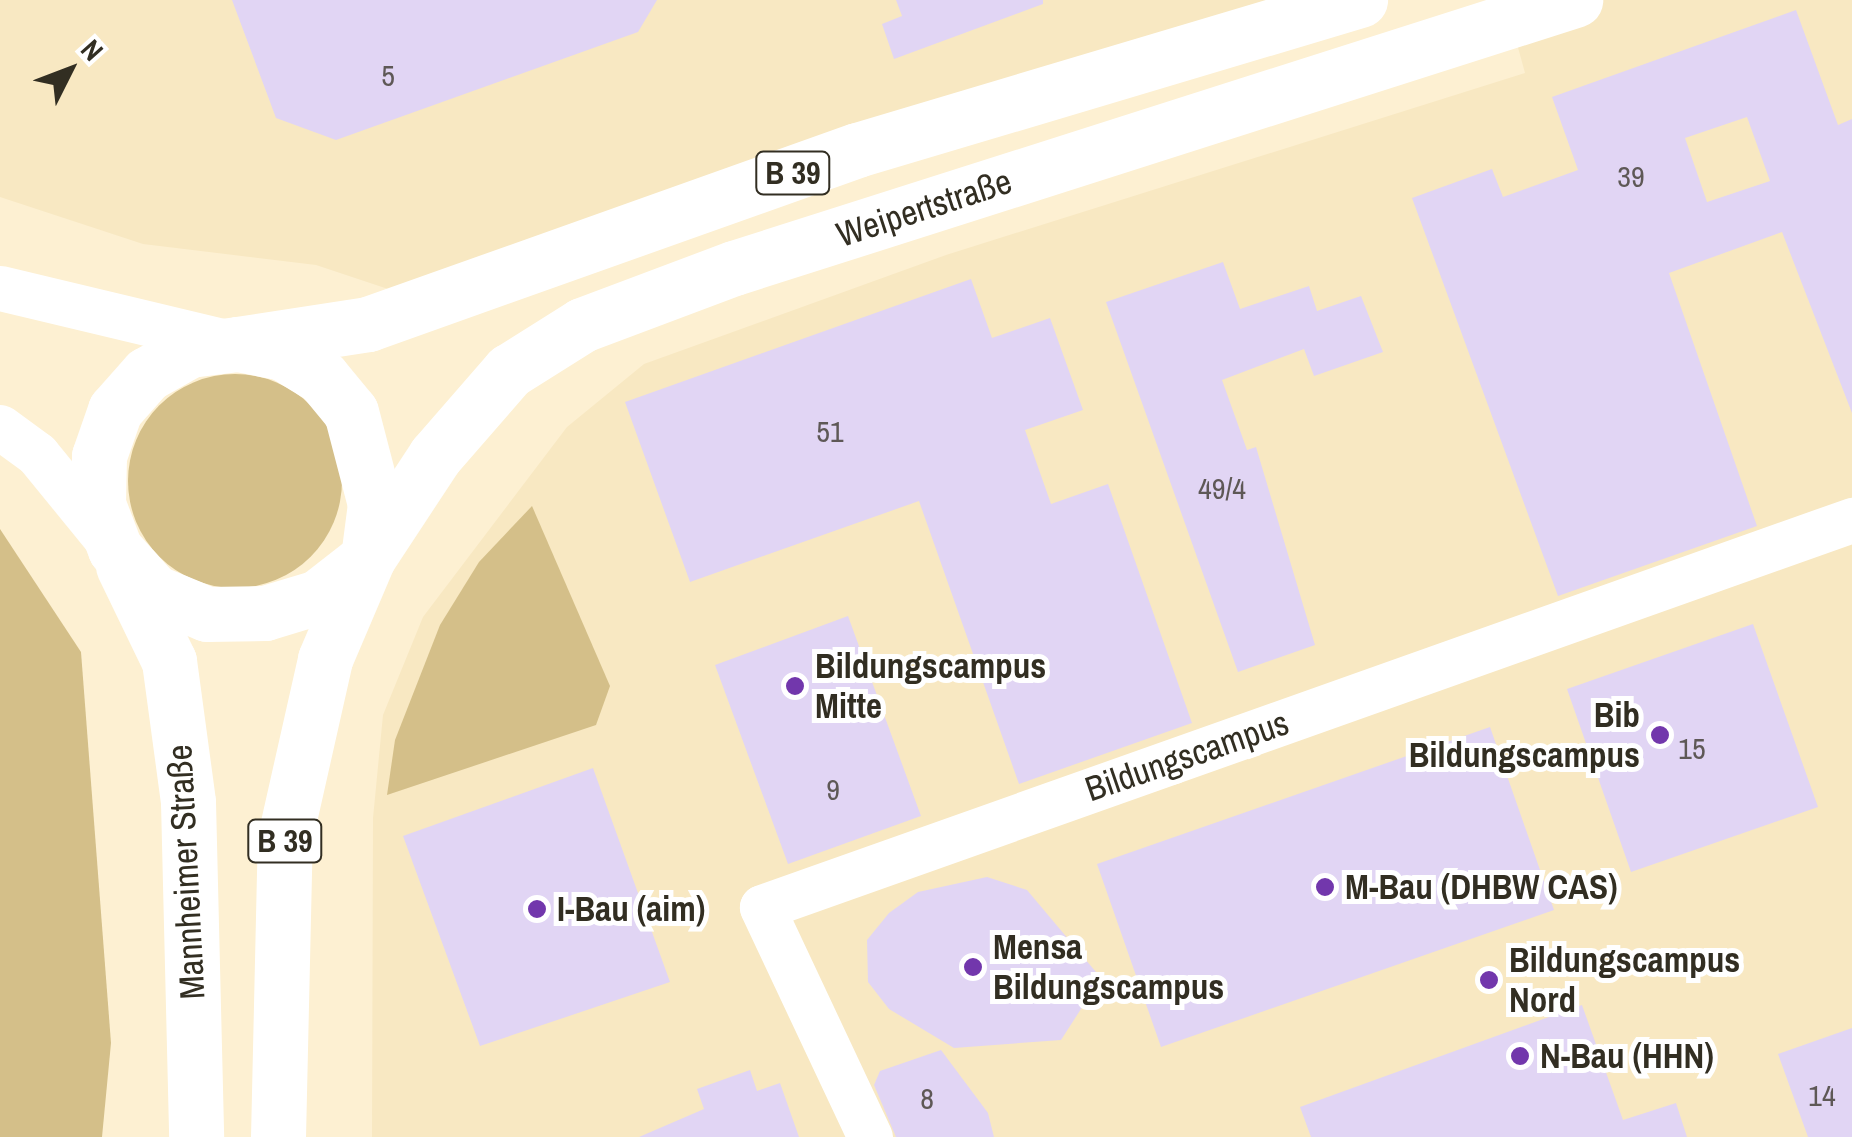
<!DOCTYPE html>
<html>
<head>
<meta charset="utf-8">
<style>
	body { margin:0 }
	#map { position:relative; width:1852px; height:1137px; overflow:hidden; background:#fdf0d2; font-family:"Archivo Narrow",sans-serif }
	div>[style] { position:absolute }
	.built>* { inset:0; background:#f8e8c2 }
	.green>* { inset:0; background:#d4bf89 }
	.round { border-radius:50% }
	.building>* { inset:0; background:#e1d5f4 }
	.minor>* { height:45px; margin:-22.5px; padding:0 22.5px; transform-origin:22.5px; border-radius:22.5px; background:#fff }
	.major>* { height:55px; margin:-27.5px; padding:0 27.5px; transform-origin:27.5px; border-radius:27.5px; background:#fff }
	.dots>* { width:28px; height:28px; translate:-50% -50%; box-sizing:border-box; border:5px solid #fff; border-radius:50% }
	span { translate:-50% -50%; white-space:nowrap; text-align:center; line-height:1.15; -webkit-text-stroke:10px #fff; paint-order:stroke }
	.number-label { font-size:30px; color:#5e5856 }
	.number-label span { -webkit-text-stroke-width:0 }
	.shield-label span { padding:2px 8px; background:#fff; border:2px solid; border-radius:8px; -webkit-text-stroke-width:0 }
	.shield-label { font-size:32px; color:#322e22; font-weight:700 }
	.street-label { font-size:35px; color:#322e22 }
	.poi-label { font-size:35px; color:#322e22; font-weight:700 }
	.left { translate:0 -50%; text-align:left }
	.right { translate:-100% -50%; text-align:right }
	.north { position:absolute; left:20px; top:20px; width:100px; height:100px; -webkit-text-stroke:8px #fff; paint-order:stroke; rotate:48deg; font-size:28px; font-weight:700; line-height:40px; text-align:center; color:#322e22 }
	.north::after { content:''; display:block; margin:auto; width:35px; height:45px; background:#322e22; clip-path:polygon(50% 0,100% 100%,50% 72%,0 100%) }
</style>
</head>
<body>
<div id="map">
	<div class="built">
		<i style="clip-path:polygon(0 0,1332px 0,406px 295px,316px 265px,143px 244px,0 197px)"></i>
		<i style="clip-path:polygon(1505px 0,1852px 0,1852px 1137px,372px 1137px,373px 818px,383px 715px,423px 617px,567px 427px,644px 364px,946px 255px,1525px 73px)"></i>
	</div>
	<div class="green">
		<i class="round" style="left:128px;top:374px;width:214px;height:214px"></i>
		<i style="clip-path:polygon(532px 506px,610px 686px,596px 725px,387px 795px,395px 740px,440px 625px,479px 562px)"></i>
		<i style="clip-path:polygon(0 529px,81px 652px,111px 1043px,102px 1137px,0 1137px)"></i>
	</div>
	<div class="building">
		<i style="clip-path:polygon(232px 0,657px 0,638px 32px,336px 140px,276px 118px)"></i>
		<i style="clip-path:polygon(896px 0,1043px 0,1043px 4px,894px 59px,882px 24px,902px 16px)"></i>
		<i style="clip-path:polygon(evenodd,1796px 10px,1838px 125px,1852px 119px,1852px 413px,1782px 232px,1669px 273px,1757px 526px,1558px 596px,1412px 198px,1492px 169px,1503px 197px,1578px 170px,1552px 97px,1796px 10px,1747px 117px,1770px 181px,1707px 202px,1685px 138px,1747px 117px)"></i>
		<i style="clip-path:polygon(1223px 262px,1240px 309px,1309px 286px,1317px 311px,1361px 296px,1383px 352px,1314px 376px,1304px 349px,1222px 380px,1247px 450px,1256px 447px,1315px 645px,1238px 672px,1106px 302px)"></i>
		<i style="clip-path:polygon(971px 279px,992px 338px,1050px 318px,1083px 410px,1025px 430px,1051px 504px,1108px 484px,1192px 723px,1019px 784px,919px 501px,690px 582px,625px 402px)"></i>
		<i style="clip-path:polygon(848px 616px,921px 816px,788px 864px,715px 665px)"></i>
		<i style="clip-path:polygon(1753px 624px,1818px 807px,1631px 872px,1567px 689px)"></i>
		<i style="clip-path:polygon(1490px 727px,1554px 910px,1161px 1047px,1097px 864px)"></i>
		<i style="clip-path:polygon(593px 768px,670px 982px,480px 1046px,403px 836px)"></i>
		<i style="clip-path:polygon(987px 877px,1027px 890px,1101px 978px,1061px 1040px,954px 1048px,889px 1009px,868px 982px,867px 940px,889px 913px,918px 892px)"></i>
		<i style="clip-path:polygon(1582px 1005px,1623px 1120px,1676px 1103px,1687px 1137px,1311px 1137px,1300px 1107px)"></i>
		<i style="clip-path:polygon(1852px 1028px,1852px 1137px,1808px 1137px,1778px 1054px)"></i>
		<i style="clip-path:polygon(941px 1050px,988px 1113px,994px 1137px,896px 1137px,874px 1085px,880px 1071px)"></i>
		<i style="clip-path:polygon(750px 1070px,757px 1091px,780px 1083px,799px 1137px,639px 1137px,704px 1109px,697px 1089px)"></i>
	</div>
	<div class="minor">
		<i style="left:0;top:288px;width:232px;rotate:13.4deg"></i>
		<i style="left:0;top:427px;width:46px;rotate:36.1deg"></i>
		<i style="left:37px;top:454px;width:112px;rotate:50.8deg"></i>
		<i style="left:870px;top:1137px;width:254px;rotate:-115.2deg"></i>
		<i style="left:762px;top:907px;width:1157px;rotate:-19.55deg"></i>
	</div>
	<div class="major">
		<i style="left:238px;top:344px;width:132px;rotate:-8.7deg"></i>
		<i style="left:368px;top:324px;width:519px;rotate:-19.59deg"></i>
		<i style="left:857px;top:150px;width:525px;rotate:-16.61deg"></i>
		<i style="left:238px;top:344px;width:46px;rotate:11.3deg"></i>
		<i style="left:283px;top:353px;width:46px;rotate:31.6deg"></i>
		<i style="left:322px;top:377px;width:45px;rotate:50.4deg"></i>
		<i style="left:351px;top:412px;width:95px;rotate:75.4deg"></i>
		<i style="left:375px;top:504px;width:54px;rotate:97.4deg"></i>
		<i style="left:368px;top:558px;width:63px;rotate:142deg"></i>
		<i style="left:318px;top:597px;width:55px;rotate:163.2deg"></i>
		<i style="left:265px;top:613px;width:58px;rotate:179deg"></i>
		<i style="left:207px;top:614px;width:57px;rotate:-157.5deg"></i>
		<i style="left:154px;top:592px;width:58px;rotate:-132.2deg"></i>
		<i style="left:115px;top:549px;width:48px;rotate:-110.7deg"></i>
		<i style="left:98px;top:504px;width:48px;rotate:-88.8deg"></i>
		<i style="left:99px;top:456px;width:49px;rotate:-70.8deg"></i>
		<i style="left:115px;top:410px;width:48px;rotate:-48.4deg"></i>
		<i style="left:147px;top:374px;width:49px;rotate:-29.2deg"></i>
		<i style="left:190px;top:350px;width:48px;rotate:-7.1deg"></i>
		<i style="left:123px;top:566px;width:106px;rotate:64.2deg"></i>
		<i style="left:169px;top:661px;width:142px;rotate:82.3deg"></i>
		<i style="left:188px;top:802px;width:335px;rotate:88.6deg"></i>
		<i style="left:278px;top:1137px;width:300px;rotate:-88.7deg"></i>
		<i style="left:285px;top:837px;width:182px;rotate:-77.3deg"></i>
		<i style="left:325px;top:659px;width:110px;rotate:-66.9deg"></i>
		<i style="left:368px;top:558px;width:122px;rotate:-56.7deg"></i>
		<i style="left:435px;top:456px;width:113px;rotate:-49deg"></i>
		<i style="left:509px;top:371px;width:86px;rotate:-32.2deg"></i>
		<i style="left:582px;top:325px;width:162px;rotate:-20.6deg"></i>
		<i style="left:734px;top:268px;width:883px;rotate:-17.68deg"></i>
	</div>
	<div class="dots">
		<i style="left:795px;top:686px;background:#7237ac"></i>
		<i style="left:1660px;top:735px;background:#7237ac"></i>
		<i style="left:1325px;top:887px;background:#7237ac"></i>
		<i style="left:537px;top:909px;background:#7237ac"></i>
		<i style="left:973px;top:967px;background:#7237ac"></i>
		<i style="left:1489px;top:980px;background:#7237ac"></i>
		<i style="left:1520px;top:1056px;background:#7237ac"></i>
	</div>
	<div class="number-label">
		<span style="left:388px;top:75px">5</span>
		<span style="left:1631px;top:176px">39</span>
		<span style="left:830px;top:431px">51</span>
		<span style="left:1222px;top:488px">49/4</span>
		<span style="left:1692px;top:748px">15</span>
		<span style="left:833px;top:789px">9</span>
		<span style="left:1822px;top:1095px">14</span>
		<span style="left:927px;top:1098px">8</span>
	</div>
	<div class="shield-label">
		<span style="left:793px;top:173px">B 39</span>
		<span style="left:285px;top:841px">B 39</span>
	</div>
	<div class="street-label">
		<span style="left:924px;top:208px;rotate:-18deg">Weipertstraße</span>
		<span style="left:1187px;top:756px;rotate:-19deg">Bildungscampus</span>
		<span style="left:186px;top:872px;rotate:-93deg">Mannheimer Straße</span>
	</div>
	<div class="poi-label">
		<span class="left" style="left:815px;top:686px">Bildungscampus<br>Mitte</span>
		<span class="right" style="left:1640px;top:735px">Bib<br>Bildungscampus</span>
		<span class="left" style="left:1345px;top:887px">M-Bau (DHBW CAS)</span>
		<span class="left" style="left:557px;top:909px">I-Bau (aim)</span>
		<span class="left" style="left:993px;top:967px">Mensa<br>Bildungscampus</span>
		<span class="left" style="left:1509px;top:980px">Bildungscampus<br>Nord</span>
		<span class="left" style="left:1540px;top:1056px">N-Bau (HHN)</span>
	</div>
	<div class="north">N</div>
</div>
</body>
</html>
